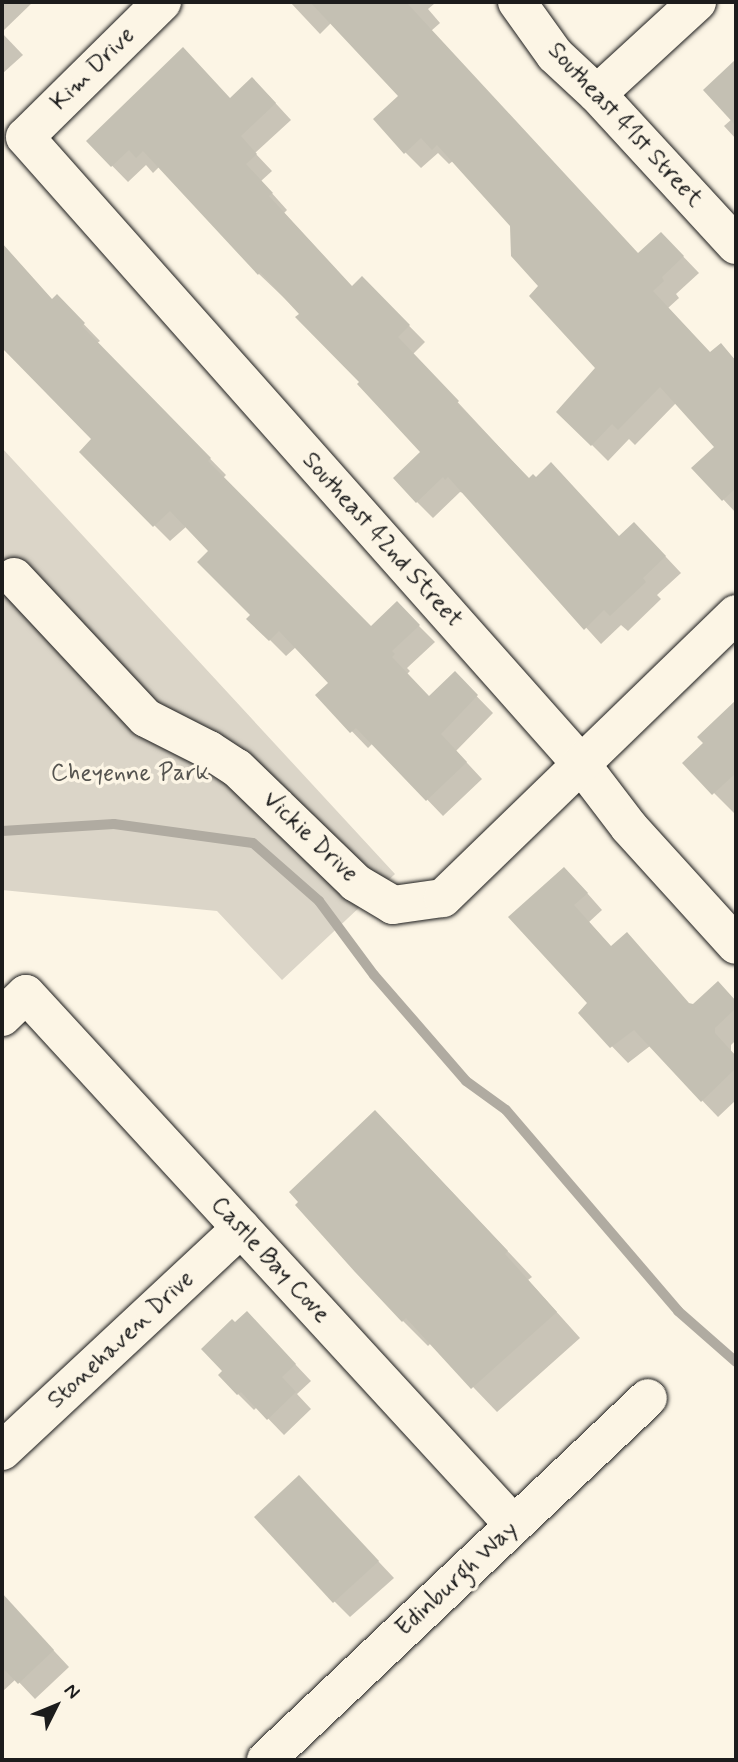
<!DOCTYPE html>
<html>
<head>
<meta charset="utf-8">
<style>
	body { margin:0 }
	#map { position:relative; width:738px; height:1762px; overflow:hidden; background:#fcf5e5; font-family:Mynerve,sans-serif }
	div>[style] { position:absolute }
	.green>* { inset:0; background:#dbd5c8 }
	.shadow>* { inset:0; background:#0003 }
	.stream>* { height:10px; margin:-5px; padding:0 5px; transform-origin:5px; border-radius:5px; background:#b0aba1 }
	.building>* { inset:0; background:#c4c0b3 }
	.roads { filter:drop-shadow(0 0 2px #1c1c1c) drop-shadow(0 0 2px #1c1c1c) }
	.street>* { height:38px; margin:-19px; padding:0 19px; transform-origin:19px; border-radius:19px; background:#fcf5e5 }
	.secondary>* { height:38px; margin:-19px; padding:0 19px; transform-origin:19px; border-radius:19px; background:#fcf5e5 }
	span { translate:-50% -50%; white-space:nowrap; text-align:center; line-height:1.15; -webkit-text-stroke:7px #fcf5e5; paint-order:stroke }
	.street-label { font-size:24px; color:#1c1c1c }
	.park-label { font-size:24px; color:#555450 }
	.frame { position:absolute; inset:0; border:4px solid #1c1c1c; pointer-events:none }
	.north { position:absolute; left:21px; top:1671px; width:70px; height:70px; -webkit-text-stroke:5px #fcf5e5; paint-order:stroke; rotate:47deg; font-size:19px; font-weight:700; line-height:28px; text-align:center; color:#1c1c1c }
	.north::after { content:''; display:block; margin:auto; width:24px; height:32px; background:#1c1c1c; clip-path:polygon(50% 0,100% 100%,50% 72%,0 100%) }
</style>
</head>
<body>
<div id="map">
	<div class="green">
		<i style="clip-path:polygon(2px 448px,395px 874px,282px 980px,217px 911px,2px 890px)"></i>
	</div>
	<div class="shadow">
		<i style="clip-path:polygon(2px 2px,33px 2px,2px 32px)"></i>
		<i style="clip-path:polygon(290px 2px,432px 2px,434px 4px,428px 9px,440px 23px,431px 31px,638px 255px,677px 250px,699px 273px,676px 294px,679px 298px,668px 308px,711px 354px,721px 345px,736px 361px,736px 513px,694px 468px,716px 447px,676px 403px,635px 445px,629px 439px,608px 461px,559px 412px,598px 368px,541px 286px,512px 225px,453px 161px,449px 164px,438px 153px,421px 168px,405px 152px,401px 96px,332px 22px,320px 34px)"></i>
		<i style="clip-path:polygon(2px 33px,23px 55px,3px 73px,2px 71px)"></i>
		<i style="clip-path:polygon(735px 63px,736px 64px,736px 139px,724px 126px,732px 119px)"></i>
		<i style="clip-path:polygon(268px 95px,291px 120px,255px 153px,272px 171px,261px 181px,287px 210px,284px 213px,353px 288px,362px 278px,425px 342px,413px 354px,529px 479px,619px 538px,650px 540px,681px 573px,657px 595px,661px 599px,628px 631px,621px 625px,601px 644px,464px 493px,460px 492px,433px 518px,417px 502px,422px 453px,301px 314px,259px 274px,160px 166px,153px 173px,146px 165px,128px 182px,88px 141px,230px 100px)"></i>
		<i style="clip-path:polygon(2px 244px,53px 301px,73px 313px,100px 341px,97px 343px,226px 475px,223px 478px,371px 628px,397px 604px,435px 642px,407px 668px,410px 671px,407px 674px,429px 698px,455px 674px,493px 713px,456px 751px,482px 779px,443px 816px,373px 743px,368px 748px,317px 695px,331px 683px,296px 647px,286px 656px,249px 619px,252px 615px,210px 551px,187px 526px,170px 541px,110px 481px,94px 439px,2px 340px)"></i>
		<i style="clip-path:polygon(736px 710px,736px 815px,684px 763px)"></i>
		<i style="clip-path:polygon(580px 885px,602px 910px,589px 922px,612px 948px,691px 1006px,718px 984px,736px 1002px,736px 1040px,731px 1045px,731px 1051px,736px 1057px,736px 1100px,718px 1117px,650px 1046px,628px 1063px,580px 1013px,590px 1003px,511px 917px)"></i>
		<i style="clip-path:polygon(400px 1137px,532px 1277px,528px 1280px,580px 1338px,497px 1412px,431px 1343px,428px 1346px,403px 1321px,297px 1205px)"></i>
		<i style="clip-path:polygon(263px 1330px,311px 1381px,297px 1394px,311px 1409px,284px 1435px,257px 1407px,254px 1410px,238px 1394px)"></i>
		<i style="clip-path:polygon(315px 1494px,394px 1578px,350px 1617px,334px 1601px)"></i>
		<i style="clip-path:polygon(2px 1595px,69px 1667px,35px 1699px,16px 1679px,2px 1692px)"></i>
	</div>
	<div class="stream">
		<i style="left:2px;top:831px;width:112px;rotate:-3.6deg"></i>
		<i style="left:114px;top:824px;width:140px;rotate:7.8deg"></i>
		<i style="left:253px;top:843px;width:88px;rotate:41.3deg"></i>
		<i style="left:319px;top:901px;width:92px;rotate:53.4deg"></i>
		<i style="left:374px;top:975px;width:140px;rotate:49deg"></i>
		<i style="left:466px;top:1081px;width:49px;rotate:35.9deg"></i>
		<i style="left:506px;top:1110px;width:265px;rotate:49.4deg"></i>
		<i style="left:678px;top:1311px;width:77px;rotate:41.3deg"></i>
	</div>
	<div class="building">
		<i style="clip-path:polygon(310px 2px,406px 2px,638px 253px,661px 232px,684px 256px,662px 277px,664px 281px,653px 291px,710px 352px,721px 343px,736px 361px,736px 488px,722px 501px,691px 468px,714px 447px,660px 387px,618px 430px,612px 424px,591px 446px,556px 412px,595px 368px,529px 296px,538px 286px,511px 256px,510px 226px,437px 145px,432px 150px,421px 138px,404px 154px,373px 119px,398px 96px)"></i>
		<i style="clip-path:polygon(183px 47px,230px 98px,252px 77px,276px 103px,241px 136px,257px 154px,246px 164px,273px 193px,269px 196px,352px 286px,362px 276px,410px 325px,398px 337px,459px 401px,457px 403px,529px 478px,533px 474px,536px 477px,551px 462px,619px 536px,634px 522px,666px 556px,643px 578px,646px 582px,610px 616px,604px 610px,584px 630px,448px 477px,445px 480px,443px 477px,416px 503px,393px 478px,420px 452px,357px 384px,359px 382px,295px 317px,299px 314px,260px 272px,258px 275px,143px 151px,136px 158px,129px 150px,111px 167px,86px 141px)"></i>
		<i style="clip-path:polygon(736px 59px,736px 126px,703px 90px)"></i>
		<i style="clip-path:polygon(2px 243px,52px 299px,57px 294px,85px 323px,82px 326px,211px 458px,208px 461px,371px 626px,397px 601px,420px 625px,392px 651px,395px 654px,392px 657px,429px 696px,455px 671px,478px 695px,441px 734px,467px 762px,426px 801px,356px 728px,350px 733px,315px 695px,328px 683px,279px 631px,269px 641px,246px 619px,250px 615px,197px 562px,208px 551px,170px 511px,153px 527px,79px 452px,91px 439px,2px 348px)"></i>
		<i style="clip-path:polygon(736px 700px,736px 773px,712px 795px,682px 763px,703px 743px,697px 737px)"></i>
		<i style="clip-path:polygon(564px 867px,588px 893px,574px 905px,611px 946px,627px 932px,689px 1003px,693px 1004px,718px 981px,736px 1001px,736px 1008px,715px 1028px,715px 1033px,736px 1056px,736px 1068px,701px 1102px,634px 1030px,610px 1048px,578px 1013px,587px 1003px,508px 917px)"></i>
		<i style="clip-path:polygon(375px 1110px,508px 1251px,505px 1254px,557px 1312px,471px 1389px,406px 1318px,402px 1322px,355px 1272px,295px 1205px,298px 1202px,289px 1192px)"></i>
		<i style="clip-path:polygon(247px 1311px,296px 1364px,282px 1377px,296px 1392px,267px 1420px,241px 1392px,237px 1395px,218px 1375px,222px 1371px,201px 1349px,232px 1319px,235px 1322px)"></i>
		<i style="clip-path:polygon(299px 1475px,379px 1561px,333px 1603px,254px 1517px)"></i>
		<i style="clip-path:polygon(2px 1593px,54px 1650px,18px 1684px,2px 1667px)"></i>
	</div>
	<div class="roads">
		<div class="street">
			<i style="left:162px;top:2px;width:192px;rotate:135.4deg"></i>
			<i style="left:25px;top:137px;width:838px;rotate:48.43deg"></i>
			<i style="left:581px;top:764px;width:79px;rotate:52.7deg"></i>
			<i style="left:629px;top:827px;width:159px;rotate:47.8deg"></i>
			<i style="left:517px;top:2px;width:65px;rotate:54.4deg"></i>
			<i style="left:555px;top:55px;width:57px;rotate:42.9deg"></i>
			<i style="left:597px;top:94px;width:205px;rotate:47.4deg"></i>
			<i style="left:597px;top:94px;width:136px;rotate:-42.6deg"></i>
			<i style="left:2px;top:1017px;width:33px;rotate:-44deg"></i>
			<i style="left:26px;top:994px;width:721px;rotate:47.42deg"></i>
			<i style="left:2px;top:1451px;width:327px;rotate:-43deg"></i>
			<i style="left:266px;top:1760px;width:526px;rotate:-43.46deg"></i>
		</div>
		<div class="secondary">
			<i style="left:14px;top:577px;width:193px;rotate:46.9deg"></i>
			<i style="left:146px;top:718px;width:71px;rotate:26.9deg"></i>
			<i style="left:209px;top:750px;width:33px;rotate:33deg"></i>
			<i style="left:237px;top:768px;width:165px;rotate:44deg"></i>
			<i style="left:356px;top:883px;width:43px;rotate:30.7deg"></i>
			<i style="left:393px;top:905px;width:50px;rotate:-8deg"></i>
			<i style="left:443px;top:898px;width:408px;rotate:-44.1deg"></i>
		</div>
	</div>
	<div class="street-label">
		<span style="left:93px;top:69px;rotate:-45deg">Kim Drive</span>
		<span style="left:625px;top:125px;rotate:47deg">Southeast 41st Street</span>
		<span style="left:382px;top:540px;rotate:48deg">Southeast 42nd Street</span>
		<span style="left:310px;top:837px;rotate:43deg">Vickie Drive</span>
		<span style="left:270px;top:1260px;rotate:47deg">Castle Bay Cove</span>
		<span style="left:121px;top:1340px;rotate:-43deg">Stonehaven Drive</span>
		<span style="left:457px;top:1579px;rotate:-43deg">Edinburgh Way</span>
	</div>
	<div class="park-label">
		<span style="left:130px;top:774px">Cheyenne Park</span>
	</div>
	<div class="frame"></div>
	<div class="north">N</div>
</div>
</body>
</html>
